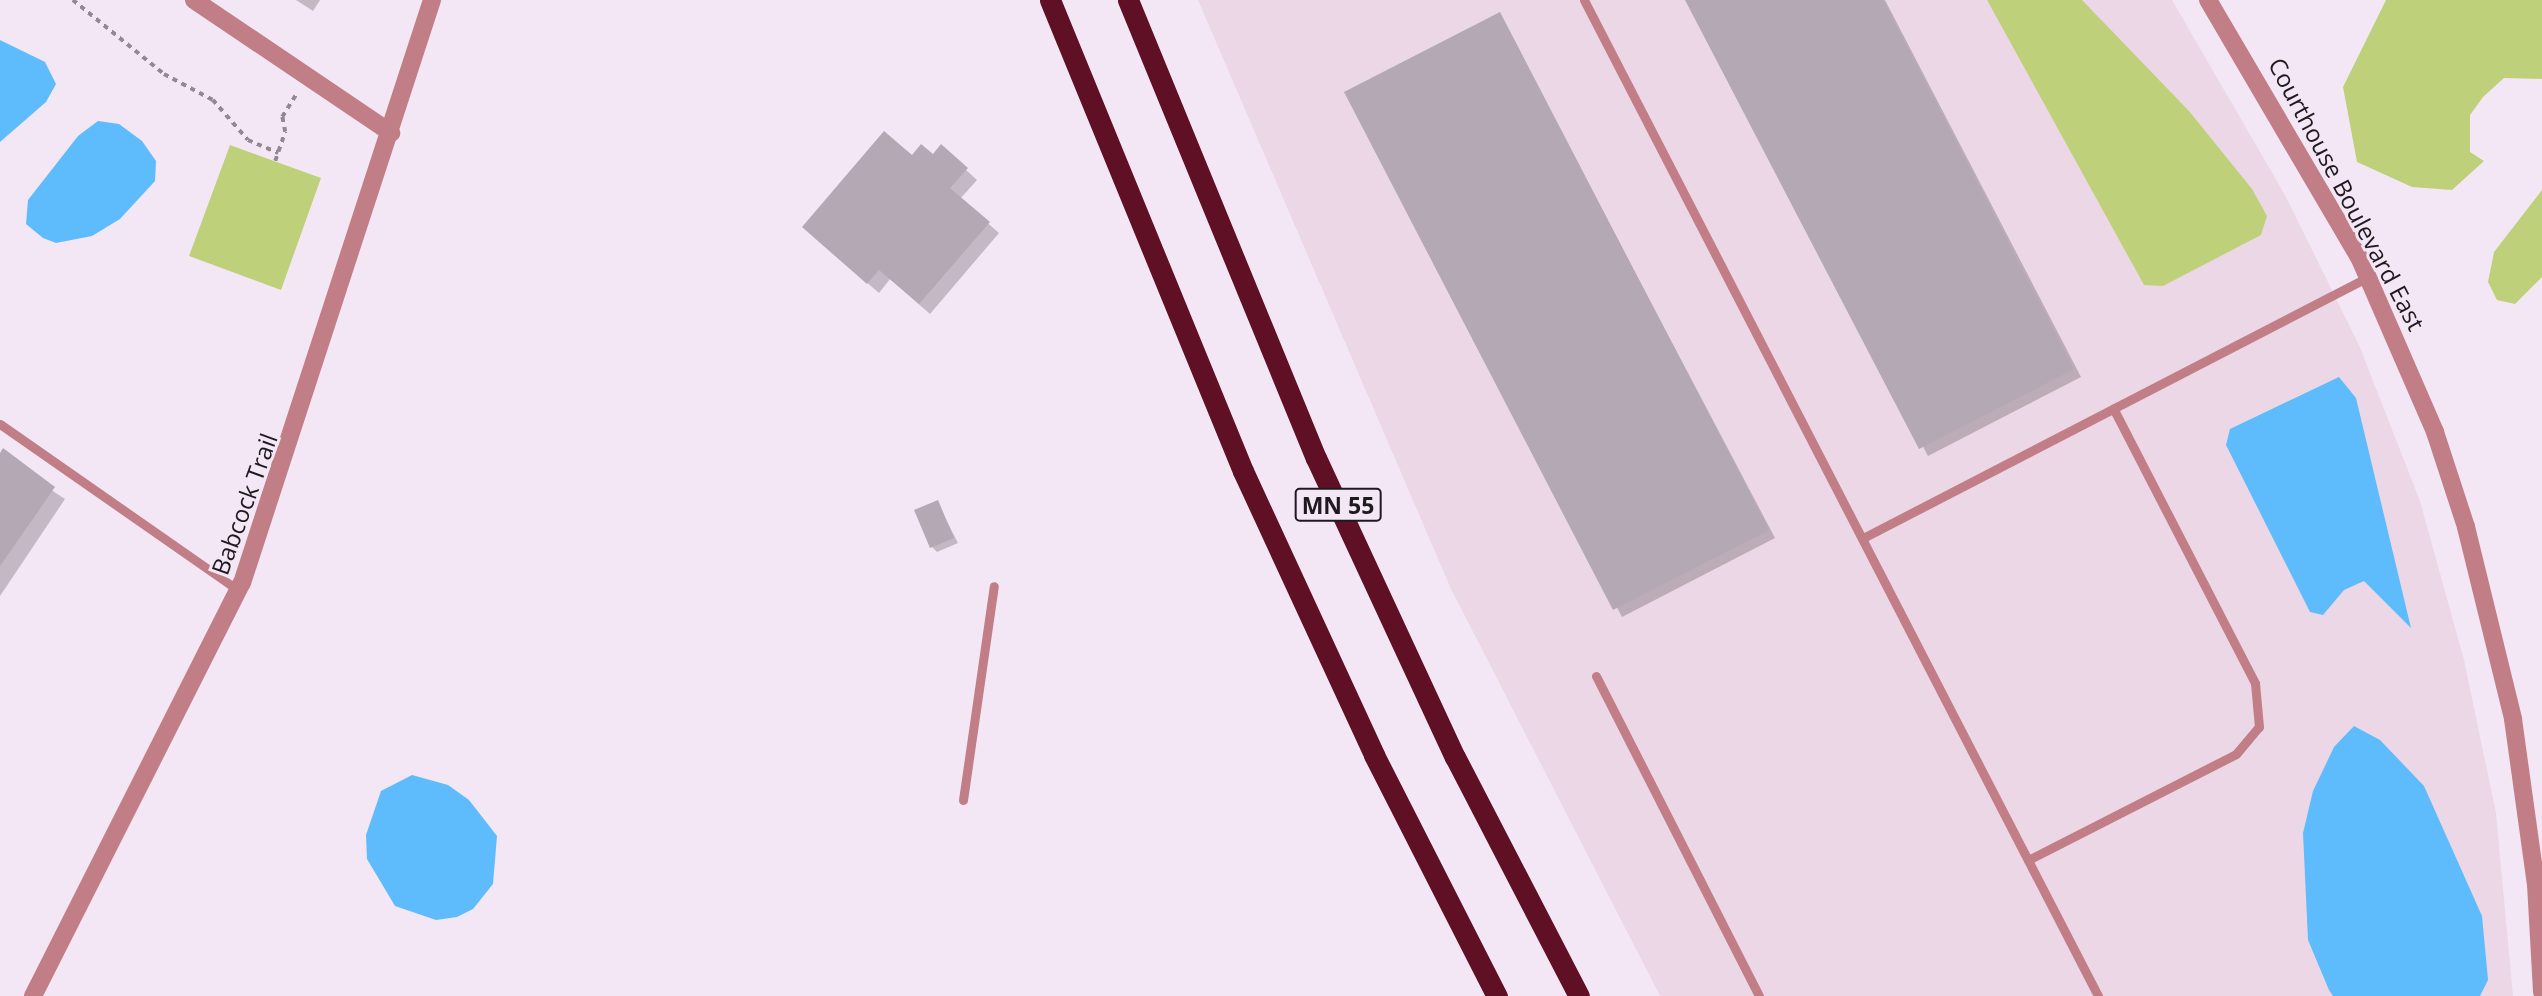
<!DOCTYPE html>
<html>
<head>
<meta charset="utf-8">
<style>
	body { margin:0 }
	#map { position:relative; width:2542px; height:996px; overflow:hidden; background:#f4e7f5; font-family:"Open Sans",sans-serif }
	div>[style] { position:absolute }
	.industrial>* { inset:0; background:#ecd7e6 }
	.green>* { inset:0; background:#bed17a }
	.water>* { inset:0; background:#5ebcfc }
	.shadow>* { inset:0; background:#0003 }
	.building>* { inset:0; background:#b4a8b5 }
	.path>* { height:3.5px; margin-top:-1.75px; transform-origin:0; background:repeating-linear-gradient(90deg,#918892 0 5px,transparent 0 10px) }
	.lane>* { height:9px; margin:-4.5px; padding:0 4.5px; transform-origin:4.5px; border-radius:4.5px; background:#c17e86 }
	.street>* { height:18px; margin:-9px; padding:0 9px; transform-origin:9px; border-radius:9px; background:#c17e86 }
	.highway>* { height:21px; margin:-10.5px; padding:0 10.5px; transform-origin:10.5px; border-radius:10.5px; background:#601024 }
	span { translate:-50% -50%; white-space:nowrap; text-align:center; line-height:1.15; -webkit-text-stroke:6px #f4e7f5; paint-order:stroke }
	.shield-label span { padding:2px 5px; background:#f4e7f5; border:2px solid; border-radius:5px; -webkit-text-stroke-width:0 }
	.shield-label { font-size:23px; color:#1e191e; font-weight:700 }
	.street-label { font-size:24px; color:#1e191e }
</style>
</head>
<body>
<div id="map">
	<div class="industrial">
		<i style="clip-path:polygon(1198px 0,2172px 0,2285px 195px,2359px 345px,2420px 501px,2464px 660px,2496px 813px,2513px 996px,1660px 996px,1451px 589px)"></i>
	</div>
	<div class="green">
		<i style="clip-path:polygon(1987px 0,2082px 0,2189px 111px,2252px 189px,2267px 216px,2261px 235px,2163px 286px,2144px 285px)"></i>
		<i style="clip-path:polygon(2386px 0,2542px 0,2542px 79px,2504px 78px,2483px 97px,2470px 115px,2470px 152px,2484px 161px,2452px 190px,2412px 187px,2357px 162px,2343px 87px)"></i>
		<i style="clip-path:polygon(230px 145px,321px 178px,281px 290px,189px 256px)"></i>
		<i style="clip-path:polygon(2542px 190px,2542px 277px,2515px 304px,2497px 300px,2488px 282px,2494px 252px)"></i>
	</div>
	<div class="water">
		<i style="clip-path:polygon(0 40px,45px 62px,56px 84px,46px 102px,0 142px)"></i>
		<i style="clip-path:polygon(98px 121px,119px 124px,142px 141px,156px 161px,155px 181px,120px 219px,92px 236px,56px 243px,43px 238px,26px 224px,28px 200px,78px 136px)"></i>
		<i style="clip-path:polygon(2339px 377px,2356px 398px,2411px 628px,2364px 581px,2344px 590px,2323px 615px,2310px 612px,2226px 445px,2230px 429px)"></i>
		<i style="clip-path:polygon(2354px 726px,2380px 740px,2424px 786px,2482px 916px,2488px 980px,2480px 996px,2333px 996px,2329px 990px,2308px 940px,2303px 833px,2313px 791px,2334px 747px)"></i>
		<i style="clip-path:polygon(412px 775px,448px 785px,469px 800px,497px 836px,493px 884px,473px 909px,457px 917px,436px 920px,395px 906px,367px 859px,366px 835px,381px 791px)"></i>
	</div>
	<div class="shadow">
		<i style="clip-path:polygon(296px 0,320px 0,313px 11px)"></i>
		<i style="clip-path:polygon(1687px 0,1885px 0,2081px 377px,1928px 456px)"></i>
		<i style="clip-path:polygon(1499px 14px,1775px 538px,1622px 617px,1346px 93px)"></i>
		<i style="clip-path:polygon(941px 147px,977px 180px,960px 199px,999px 233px,930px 314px,890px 279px,879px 293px,815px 238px,912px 158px,933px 157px)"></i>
		<i style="clip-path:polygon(0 456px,65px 499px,0 596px)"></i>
		<i style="clip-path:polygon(937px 502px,958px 543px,937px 552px,932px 547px)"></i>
	</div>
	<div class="building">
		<i style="clip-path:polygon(1685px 0,1883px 0,2074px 369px,1919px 449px)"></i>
		<i style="clip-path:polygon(1500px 12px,1769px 530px,1613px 610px,1344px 92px)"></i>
		<i style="clip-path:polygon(884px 131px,912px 155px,921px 144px,933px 154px,941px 144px,968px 168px,950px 188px,990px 222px,919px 304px,879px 270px,867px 284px,802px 227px)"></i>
		<i style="clip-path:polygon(3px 448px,55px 487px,0 566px,0 453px)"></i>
		<i style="clip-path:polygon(938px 500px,954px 538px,930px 548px,914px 510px)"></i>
	</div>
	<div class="path">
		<i style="left:73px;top:0;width:117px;rotate:39.1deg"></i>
		<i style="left:164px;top:74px;width:55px;rotate:28deg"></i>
		<i style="left:213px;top:100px;width:53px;rotate:48.8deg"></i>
		<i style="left:248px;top:140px;width:33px;rotate:23deg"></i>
		<i style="left:275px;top:161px;width:31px;rotate:-71deg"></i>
		<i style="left:285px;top:132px;width:15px;rotate:-101deg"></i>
		<i style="left:282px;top:117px;width:28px;rotate:-58deg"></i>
	</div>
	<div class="lane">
		<i style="left:1584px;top:0;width:1121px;rotate:62.7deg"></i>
		<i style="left:0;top:424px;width:290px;rotate:34.9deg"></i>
		<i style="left:1863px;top:538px;width:568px;rotate:-27.33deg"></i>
		<i style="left:1596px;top:676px;width:359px;rotate:63deg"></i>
		<i style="left:963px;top:800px;width:216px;rotate:-81.8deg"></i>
		<i style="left:2028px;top:860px;width:233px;rotate:-27deg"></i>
		<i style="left:2236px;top:754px;width:35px;rotate:-50deg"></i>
		<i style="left:2259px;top:727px;width:44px;rotate:-95.2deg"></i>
		<i style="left:2255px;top:683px;width:309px;rotate:-117.3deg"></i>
	</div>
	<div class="street">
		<i style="left:194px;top:0;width:238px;rotate:34deg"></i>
		<i style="left:2208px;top:0;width:298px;rotate:59.6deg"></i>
		<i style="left:2359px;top:257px;width:191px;rotate:66.5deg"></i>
		<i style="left:2435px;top:432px;width:100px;rotate:71.9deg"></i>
		<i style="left:2466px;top:527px;width:198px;rotate:76.2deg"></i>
		<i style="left:2513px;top:719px;width:167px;rotate:82.1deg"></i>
		<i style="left:2536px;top:884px;width:108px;rotate:86.8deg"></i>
		<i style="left:33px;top:996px;width:463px;rotate:-63.2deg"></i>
		<i style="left:242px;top:583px;width:613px;rotate:-71.95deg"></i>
	</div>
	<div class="highway">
		<i style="left:1050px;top:0;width:509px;rotate:67.72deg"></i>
		<i style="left:1243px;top:471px;width:313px;rotate:65.2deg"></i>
		<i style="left:1374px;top:755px;width:271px;rotate:63deg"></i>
		<i style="left:1128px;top:0;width:495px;rotate:67.7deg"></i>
		<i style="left:1316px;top:458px;width:330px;rotate:65.1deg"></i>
		<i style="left:1455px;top:757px;width:269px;rotate:62.6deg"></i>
	</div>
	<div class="shield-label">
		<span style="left:1338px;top:505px">MN 55</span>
	</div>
	<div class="street-label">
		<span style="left:2347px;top:194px;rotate:62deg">Courthouse Boulevard East</span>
		<span style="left:244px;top:504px;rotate:-70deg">Babcock Trail</span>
	</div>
</div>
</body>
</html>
